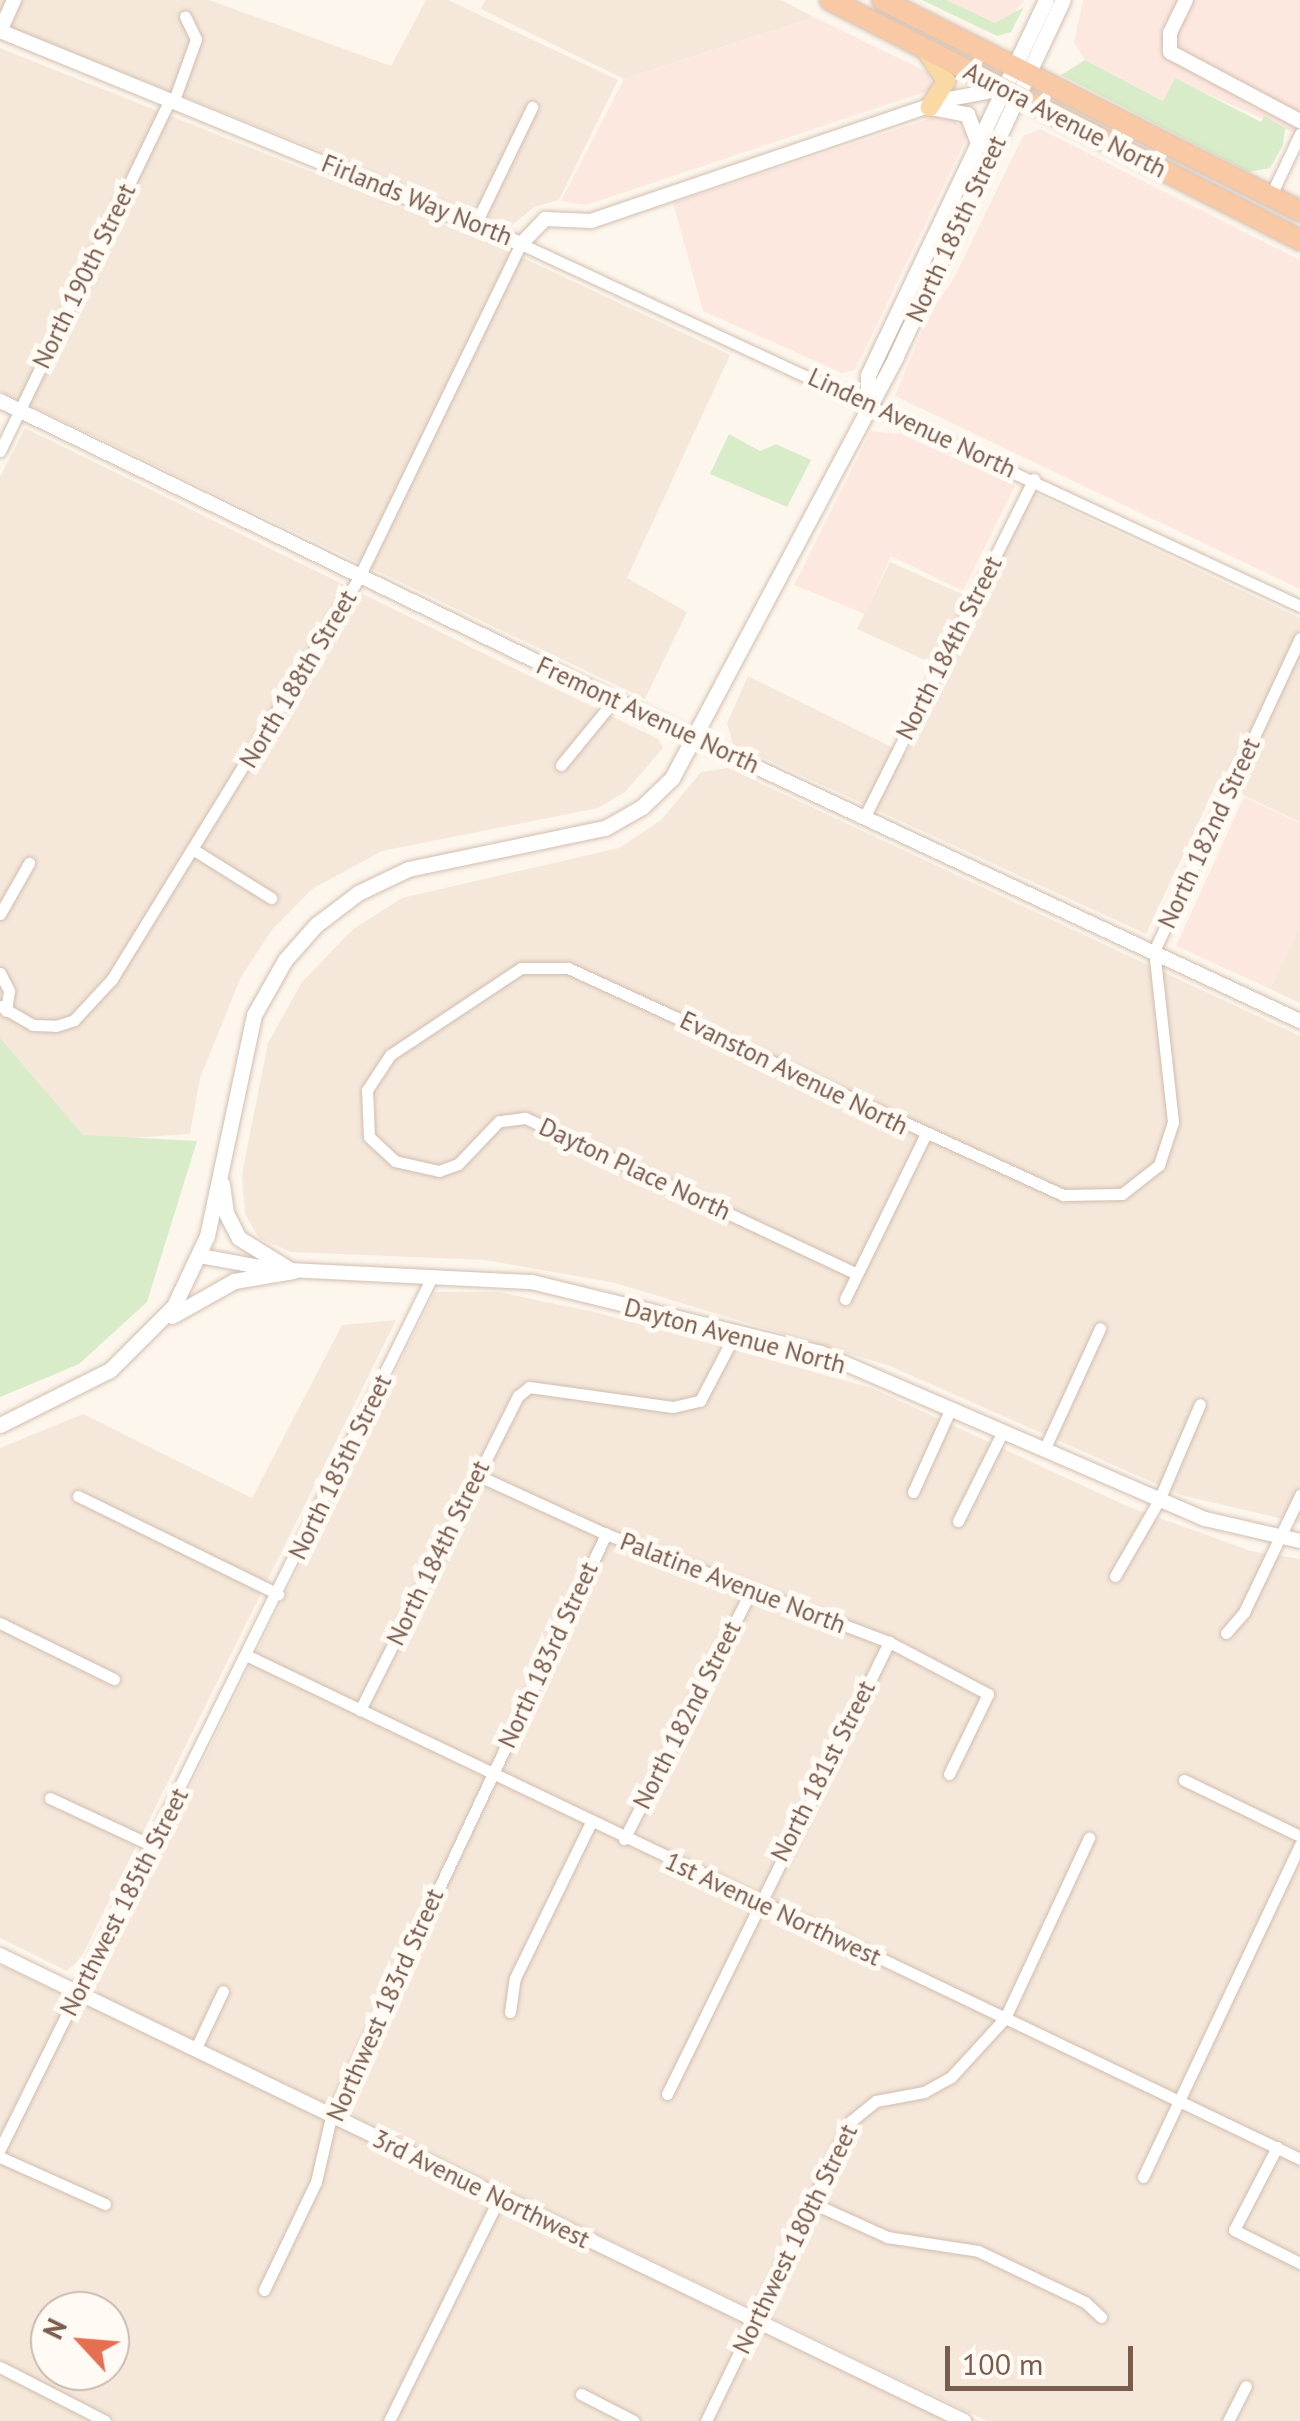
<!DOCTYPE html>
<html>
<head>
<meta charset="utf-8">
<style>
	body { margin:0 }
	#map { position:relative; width:1300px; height:2421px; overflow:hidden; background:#fdf6ec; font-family:"PT Sans",sans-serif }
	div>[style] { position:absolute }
	.residential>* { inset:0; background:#f5e8da }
	.commercial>* { inset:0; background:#fde8e0 }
	.green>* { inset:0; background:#d8ecc9 }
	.roads { filter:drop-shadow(0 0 2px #d1beb0) drop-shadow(0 0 2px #d1beb0) }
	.minor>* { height:11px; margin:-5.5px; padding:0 5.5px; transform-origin:5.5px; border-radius:5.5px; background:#fff }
	.tertiary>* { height:14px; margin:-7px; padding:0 7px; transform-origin:7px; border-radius:7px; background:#fff }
	.secondary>* { height:15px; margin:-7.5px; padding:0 7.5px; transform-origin:7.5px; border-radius:7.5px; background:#fff }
	.primary>* { height:18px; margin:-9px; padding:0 9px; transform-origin:9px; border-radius:9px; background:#fbd9a5 }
	.trunk>* { height:20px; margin:-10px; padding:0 10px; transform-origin:10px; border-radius:10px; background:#f9c8a4 }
	span { translate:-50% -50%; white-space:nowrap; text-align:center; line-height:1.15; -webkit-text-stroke:10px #fffaf3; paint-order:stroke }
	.street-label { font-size:25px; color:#7a5c4d }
	.north { position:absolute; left:30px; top:2291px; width:100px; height:100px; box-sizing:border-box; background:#fffaf3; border:2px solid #cabbb1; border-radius:50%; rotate:296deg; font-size:28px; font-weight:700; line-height:40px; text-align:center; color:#7a5c4d }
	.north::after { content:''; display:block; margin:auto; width:35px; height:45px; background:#e76f51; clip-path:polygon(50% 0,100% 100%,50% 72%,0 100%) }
	.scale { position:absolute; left:945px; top:2346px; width:188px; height:45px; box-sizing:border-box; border:5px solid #7a5c4d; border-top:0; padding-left:12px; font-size:30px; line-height:35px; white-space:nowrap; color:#7a5c4d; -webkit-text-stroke:8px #fffaf3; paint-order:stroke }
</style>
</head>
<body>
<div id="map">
	<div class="residential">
		<i style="clip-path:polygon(0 0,209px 0,391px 66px,426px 0,448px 0,618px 80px,559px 200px,534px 207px,510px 227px,0 23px)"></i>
		<i style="clip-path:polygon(485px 0,781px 0,814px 17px,624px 79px,481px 9px)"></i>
		<i style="clip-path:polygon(0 48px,500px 247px,730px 355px,627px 578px,687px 612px,645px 699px,0 391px)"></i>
		<i style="clip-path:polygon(25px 428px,658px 739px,663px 748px,625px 792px,598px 808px,382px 851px,312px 889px,272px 930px,241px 977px,200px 1078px,190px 1134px,56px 1143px,0 1048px,0 477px)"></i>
		<i style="clip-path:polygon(1034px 493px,1300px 618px,1300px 822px,1217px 783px,1146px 934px,733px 744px,727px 723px,748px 676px,906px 754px,946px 670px,857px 629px,890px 562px,980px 602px)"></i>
		<i style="clip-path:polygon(728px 768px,1300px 1036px,1300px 1523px,1181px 1495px,890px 1366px,615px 1283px,485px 1260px,291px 1252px,259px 1238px,245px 1214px,242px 1174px,268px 1043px,302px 982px,353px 929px,402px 898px,619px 848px,661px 820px,701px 772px)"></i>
		<i style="clip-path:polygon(1300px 924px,1300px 1003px,1270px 989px)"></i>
		<i style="clip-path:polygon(435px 1292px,499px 1292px,599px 1313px,872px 1388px,1129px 1507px,1251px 1551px,1300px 1559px,1300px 2421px,987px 2421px,98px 1994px,94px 1981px)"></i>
		<i style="clip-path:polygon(396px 1320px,81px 1958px,67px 1971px,0 1938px,0 1448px,83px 1414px,252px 1498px,342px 1325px)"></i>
		<i style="clip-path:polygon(evenodd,0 1965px,979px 2421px,0 2421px,0 1965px,50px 2311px,110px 2311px,110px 2371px,50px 2371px,50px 2311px)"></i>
	</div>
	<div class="commercial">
		<i style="clip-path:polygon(942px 0,1024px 0,1007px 23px,992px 25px)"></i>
		<i style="clip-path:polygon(1083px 0,1300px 0,1300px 136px,1175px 79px,1164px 101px,1085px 60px,1074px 42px)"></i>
		<i style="clip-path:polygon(814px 17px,927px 72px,934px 89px,586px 205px,561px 201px,624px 79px)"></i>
		<i style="clip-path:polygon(947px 113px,968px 135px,855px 370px,842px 373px,703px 311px,673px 203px)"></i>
		<i style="clip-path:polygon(1040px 129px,1300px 260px,1300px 589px,895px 396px,929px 314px,953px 280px,1023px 136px)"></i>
		<i style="clip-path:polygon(871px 431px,901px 434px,1015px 486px,963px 591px,891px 556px,865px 614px,794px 585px)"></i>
		<i style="clip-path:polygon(1244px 797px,1300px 823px,1300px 924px,1270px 989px,1176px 946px)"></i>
	</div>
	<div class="green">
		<i style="clip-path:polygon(922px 0,946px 0,995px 23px,1024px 7px,1011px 32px,997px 36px)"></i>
		<i style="clip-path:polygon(1085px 60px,1163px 101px,1175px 78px,1261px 122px,1264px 116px,1285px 128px,1283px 145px,1270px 168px,1249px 172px,1061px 75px)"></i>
		<i style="clip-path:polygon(729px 434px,760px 451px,776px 444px,811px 460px,787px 507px,710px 474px)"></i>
		<i style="clip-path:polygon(0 1038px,83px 1135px,197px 1141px,147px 1302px,79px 1364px,0 1397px)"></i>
	</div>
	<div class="roads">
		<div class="minor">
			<i style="left:173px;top:103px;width:68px;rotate:-70.2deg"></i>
			<i style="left:196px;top:39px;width:25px;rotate:-116deg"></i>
			<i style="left:1271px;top:195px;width:68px;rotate:-64.6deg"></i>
			<i style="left:476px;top:223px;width:129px;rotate:-64.2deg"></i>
			<i style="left:0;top:451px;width:389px;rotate:-64.2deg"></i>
			<i style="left:561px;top:765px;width:85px;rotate:-50.7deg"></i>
			<i style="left:865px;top:816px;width:377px;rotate:-63.4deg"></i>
			<i style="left:194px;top:850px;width:91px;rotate:31.9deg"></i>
			<i style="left:0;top:914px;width:59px;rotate:-60.4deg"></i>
			<i style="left:0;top:973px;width:20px;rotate:63deg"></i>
			<i style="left:9px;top:991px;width:20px;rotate:99deg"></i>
			<i style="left:0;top:1006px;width:38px;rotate:30deg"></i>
			<i style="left:33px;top:1025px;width:23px;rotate:2deg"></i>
			<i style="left:56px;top:1026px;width:19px;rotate:-18deg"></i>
			<i style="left:74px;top:1020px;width:56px;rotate:-47.2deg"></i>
			<i style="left:112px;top:979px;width:472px;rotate:-58.4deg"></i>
			<i style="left:359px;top:577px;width:370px;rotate:-64.1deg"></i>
			<i style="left:521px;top:244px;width:859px;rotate:24.92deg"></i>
			<i style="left:857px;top:1274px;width:367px;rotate:-154.8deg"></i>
			<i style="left:525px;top:1118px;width:26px;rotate:173deg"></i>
			<i style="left:499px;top:1121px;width:59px;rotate:133.6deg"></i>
			<i style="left:458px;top:1164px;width:20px;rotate:160deg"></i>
			<i style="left:439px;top:1171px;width:45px;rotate:-167.2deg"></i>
			<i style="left:395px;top:1161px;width:35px;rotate:-137deg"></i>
			<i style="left:369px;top:1137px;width:47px;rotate:-92.4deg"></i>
			<i style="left:367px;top:1090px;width:42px;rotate:-56.7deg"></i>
			<i style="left:390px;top:1055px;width:157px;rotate:-33.6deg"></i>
			<i style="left:521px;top:968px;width:47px"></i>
			<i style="left:568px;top:968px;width:545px;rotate:24.64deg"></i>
			<i style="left:1063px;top:1195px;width:59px;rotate:-1deg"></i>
			<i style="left:1122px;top:1194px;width:47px;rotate:-38.1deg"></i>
			<i style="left:1159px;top:1165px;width:45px;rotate:-72deg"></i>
			<i style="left:1173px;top:1122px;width:172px;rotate:-96.3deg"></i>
			<i style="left:1154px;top:951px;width:345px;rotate:-65deg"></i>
			<i style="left:845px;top:1299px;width:182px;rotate:-63.9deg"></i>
			<i style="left:1044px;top:1450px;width:134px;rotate:-65.3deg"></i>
			<i style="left:477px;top:1475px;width:142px;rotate:24.6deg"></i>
			<i style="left:606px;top:1534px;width:303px;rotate:20.9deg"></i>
			<i style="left:889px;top:1642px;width:112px;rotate:27.7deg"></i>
			<i style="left:988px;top:1694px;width:89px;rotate:116deg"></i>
			<i style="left:913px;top:1492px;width:92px;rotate:-65.7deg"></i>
			<i style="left:78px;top:1496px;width:223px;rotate:26.1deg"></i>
			<i style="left:958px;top:1521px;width:98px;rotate:-63.4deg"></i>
			<i style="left:1115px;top:1576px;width:88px;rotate:-59.9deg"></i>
			<i style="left:1159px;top:1500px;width:104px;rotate:-66.9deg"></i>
			<i style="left:0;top:1623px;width:127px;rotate:26.2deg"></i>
			<i style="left:1226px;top:1633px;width:28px;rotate:-49deg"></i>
			<i style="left:1244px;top:1612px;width:130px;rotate:-64.4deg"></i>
			<i style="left:248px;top:1656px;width:1166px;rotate:25.55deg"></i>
			<i style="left:360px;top:1710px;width:352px;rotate:-63.3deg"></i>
			<i style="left:518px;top:1396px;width:14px;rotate:-39deg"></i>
			<i style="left:529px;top:1387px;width:145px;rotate:7.9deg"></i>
			<i style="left:673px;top:1407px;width:28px;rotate:-13deg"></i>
			<i style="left:700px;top:1401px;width:76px;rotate:-62.4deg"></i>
			<i style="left:1184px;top:1780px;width:129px;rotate:25.8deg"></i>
			<i style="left:50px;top:1798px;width:114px;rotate:25deg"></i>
			<i style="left:624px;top:1839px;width:279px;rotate:-62.9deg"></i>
			<i style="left:510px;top:2012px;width:34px;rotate:-82deg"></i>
			<i style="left:515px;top:1978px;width:171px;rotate:-64deg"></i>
			<i style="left:195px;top:2050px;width:65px;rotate:-64.6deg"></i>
			<i style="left:667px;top:2094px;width:504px;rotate:-63.84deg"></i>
			<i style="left:1277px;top:2147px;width:93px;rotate:117.4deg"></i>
			<i style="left:1234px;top:2230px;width:74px;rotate:26.6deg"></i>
			<i style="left:0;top:2149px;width:973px;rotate:-63.65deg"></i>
			<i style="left:0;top:2157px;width:115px;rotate:24.1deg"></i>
			<i style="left:1143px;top:2177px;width:367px;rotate:-64.7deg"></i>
			<i style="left:810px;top:2202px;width:85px;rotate:24.4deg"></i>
			<i style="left:887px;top:2237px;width:92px;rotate:8.7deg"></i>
			<i style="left:978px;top:2251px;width:119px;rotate:25.5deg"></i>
			<i style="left:1085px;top:2302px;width:22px;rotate:43deg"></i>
			<i style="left:264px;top:2290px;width:120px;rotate:-64.3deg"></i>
			<i style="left:316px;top:2182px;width:67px;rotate:-77deg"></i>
			<i style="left:331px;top:2117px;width:645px;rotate:-64.75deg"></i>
			<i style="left:0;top:2367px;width:118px;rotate:27.2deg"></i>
			<i style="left:581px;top:2394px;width:59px;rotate:27deg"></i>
			<i style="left:389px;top:2421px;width:249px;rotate:-63.7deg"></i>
			<i style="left:706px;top:2421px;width:333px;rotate:-64.2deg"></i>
			<i style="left:851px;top:2121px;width:32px;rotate:-39deg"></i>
			<i style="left:876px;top:2101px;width:49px;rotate:-10.6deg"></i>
			<i style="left:924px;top:2092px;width:31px;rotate:-29deg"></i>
			<i style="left:951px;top:2077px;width:80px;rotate:-47.5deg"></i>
			<i style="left:1005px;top:2018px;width:199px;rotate:-65deg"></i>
			<i style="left:1228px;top:2421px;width:39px;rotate:-63deg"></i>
		</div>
		<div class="tertiary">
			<i style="left:14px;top:0;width:34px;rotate:114deg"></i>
			<i style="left:0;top:31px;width:563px;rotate:22.24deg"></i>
			<i style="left:521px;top:244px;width:35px;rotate:-46deg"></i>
			<i style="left:545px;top:219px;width:46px;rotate:2.5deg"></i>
			<i style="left:591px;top:221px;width:378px;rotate:-18.8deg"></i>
			<i style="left:949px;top:99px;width:55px;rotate:-10.5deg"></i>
			<i style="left:1186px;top:0;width:37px;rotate:116deg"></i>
			<i style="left:1170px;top:33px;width:19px;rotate:90deg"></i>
			<i style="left:1170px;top:52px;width:147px;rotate:28deg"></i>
			<i style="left:0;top:401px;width:774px;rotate:25.9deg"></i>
			<i style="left:696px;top:739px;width:667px;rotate:25.03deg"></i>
			<i style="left:200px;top:1256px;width:72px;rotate:10.4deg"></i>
			<i style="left:271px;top:1269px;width:261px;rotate:2.9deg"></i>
			<i style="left:532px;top:1282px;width:298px;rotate:13.8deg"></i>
			<i style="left:821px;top:1353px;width:418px;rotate:23.4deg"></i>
			<i style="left:1205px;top:1519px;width:98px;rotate:13deg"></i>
			<i style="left:0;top:1955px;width:1071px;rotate:25.8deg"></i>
		</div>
		<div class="secondary">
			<i style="left:930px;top:107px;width:38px;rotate:11deg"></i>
			<i style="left:967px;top:114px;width:31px;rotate:69deg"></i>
			<i style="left:868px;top:401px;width:26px;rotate:-90deg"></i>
			<i style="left:868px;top:375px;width:415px;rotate:-64.6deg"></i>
			<i style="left:222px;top:1184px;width:29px;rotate:82deg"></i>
			<i style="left:226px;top:1213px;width:28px;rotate:63deg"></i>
			<i style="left:239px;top:1238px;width:59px;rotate:31.8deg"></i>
			<i style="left:172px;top:1316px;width:71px;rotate:-29.4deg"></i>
			<i style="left:234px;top:1281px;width:60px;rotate:-9.6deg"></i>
			<i style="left:0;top:1425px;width:123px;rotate:-26.6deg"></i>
			<i style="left:110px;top:1370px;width:91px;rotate:-45deg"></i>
			<i style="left:174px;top:1306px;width:77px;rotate:-64.8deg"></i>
			<i style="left:207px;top:1236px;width:226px;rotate:-78deg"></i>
			<i style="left:254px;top:1015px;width:63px;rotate:-60.6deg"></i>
			<i style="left:285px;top:960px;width:47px;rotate:-48.5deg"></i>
			<i style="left:316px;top:925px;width:53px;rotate:-37.3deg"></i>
			<i style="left:358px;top:893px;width:55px;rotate:-25.6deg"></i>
			<i style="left:408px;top:869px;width:201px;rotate:-11.8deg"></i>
			<i style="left:605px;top:828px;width:43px;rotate:-29.6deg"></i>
			<i style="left:642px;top:807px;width:42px;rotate:-44deg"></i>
			<i style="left:672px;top:778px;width:476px;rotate:-62deg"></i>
			<i style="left:895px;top:358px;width:395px;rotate:-64.9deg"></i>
		</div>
		<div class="primary">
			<i style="left:927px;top:52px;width:35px;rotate:57deg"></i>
			<i style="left:946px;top:81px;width:31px;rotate:122deg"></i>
		</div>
		<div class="trunk">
			<i style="left:830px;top:0;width:528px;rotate:27.05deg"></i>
			<i style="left:882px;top:0;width:468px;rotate:26.8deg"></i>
		</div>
	</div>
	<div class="street-label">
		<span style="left:1065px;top:120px;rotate:27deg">Aurora Avenue North</span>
		<span style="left:417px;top:200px;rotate:22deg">Firlands Way North</span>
		<span style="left:956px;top:229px;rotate:-65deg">North 185th Street</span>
		<span style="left:84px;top:276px;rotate:-64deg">North 190th Street</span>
		<span style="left:912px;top:423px;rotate:25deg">Linden Avenue North</span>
		<span style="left:949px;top:648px;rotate:-63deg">North 184th Street</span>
		<span style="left:298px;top:679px;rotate:-59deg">North 188th Street</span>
		<span style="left:648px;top:715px;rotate:25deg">Fremont Avenue North</span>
		<span style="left:1209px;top:833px;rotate:-65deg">North 182nd Street</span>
		<span style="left:794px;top:1073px;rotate:26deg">Evanston Avenue North</span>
		<span style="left:635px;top:1169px;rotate:25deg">Dayton Place North</span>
		<span style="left:735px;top:1336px;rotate:15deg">Dayton Avenue North</span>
		<span style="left:340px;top:1467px;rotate:-64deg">North 185th Street</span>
		<span style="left:438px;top:1553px;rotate:-64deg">North 184th Street</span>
		<span style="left:733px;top:1583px;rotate:21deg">Palatine Avenue North</span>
		<span style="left:548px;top:1655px;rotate:-65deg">North 183rd Street</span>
		<span style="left:687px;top:1715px;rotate:-63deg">North 182nd Street</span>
		<span style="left:823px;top:1771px;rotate:-63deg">North 181st Street</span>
		<span style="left:124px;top:1902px;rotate:-63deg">Northwest 185th Street</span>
		<span style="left:773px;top:1909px;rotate:25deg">1st Avenue Northwest</span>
		<span style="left:385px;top:2005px;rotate:-66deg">Northwest 183rd Street</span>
		<span style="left:481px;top:2189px;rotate:26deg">3rd Avenue Northwest</span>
		<span style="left:795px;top:2239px;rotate:-64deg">Northwest 180th Street</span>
	</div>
	<div class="north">N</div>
	<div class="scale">100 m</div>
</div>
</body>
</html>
